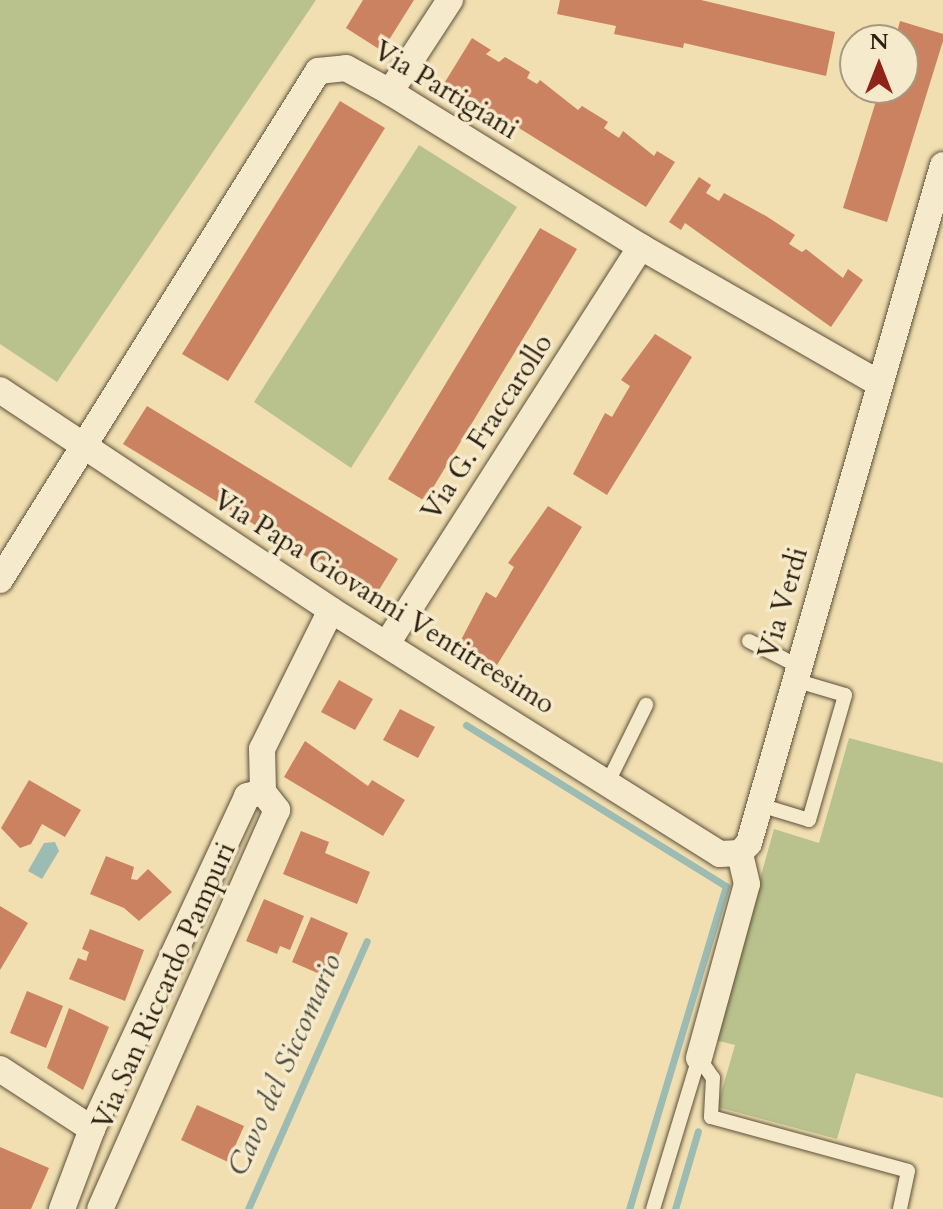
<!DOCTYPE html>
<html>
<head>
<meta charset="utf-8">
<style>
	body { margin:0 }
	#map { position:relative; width:943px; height:1209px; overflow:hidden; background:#f1dfb1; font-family:Cardo,serif }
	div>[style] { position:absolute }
	.green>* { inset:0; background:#b9c28c }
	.water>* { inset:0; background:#9cbbb3 }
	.stream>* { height:7px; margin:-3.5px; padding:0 3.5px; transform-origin:3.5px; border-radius:3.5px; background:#9cbbb3 }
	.building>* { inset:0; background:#ca8261 }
	.roads { filter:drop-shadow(0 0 2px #5d5039) drop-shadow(0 0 2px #5d5039) }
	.lane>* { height:14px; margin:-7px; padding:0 7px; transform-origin:7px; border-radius:7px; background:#f6eacc }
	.street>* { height:26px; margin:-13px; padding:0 13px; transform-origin:13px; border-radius:13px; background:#f6eacc }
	span { translate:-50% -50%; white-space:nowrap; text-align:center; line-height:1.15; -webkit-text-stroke:7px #f6eacc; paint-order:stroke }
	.street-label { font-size:28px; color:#2c2011 }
	.water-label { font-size:30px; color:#4e4e42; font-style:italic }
	.north { position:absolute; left:839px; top:24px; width:80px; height:80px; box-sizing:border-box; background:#f6eacc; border:2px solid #a59981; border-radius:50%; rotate:0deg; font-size:22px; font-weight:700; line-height:32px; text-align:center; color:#2c2011 }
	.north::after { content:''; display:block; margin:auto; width:28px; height:36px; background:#8f2418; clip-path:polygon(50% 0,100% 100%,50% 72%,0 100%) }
</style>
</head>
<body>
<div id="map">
	<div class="green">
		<i style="clip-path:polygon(0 0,316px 0,57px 382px,0 344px)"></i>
		<i style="clip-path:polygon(419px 145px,517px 207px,351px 468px,254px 402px)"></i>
		<i style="clip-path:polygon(849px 738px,943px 763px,943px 1098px,856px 1073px,837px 1139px,717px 1107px,735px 1045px,715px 1040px,774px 829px,819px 843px)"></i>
	</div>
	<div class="water">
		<i style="clip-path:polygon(55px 842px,59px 851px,42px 879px,28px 871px,44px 843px)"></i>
	</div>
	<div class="stream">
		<i style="left:466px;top:725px;width:306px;rotate:31.8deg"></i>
		<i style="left:726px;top:886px;width:337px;rotate:106.7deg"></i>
		<i style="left:248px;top:1209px;width:293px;rotate:-66.1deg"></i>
		<i style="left:675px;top:1209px;width:81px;rotate:-73.6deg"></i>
	</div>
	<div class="building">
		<i style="clip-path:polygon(363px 0,414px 0,382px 51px,346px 28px)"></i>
		<i style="clip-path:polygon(560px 0,701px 0,835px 32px,826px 76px,684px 43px,683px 48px,614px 34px,616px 26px,557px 14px)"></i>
		<i style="clip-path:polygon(900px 21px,943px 34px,943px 41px,887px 222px,843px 208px,880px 88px,903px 88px,903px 40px,895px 40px)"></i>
		<i style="clip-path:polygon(472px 38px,491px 50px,486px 54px,499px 62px,505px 57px,530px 72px,527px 78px,537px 84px,540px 80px,578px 110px,582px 106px,608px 122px,604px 128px,619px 138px,623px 131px,654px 156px,657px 151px,675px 162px,646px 207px,445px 82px)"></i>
		<i style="clip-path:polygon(340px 101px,385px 128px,228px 381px,182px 354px)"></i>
		<i style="clip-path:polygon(699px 177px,711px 185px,706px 193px,719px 201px,724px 193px,766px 216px,795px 235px,789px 244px,802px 252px,806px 249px,843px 278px,848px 269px,863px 280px,831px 327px,685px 223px,681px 230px,669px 222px)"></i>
		<i style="clip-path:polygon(540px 228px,577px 249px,425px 501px,388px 479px)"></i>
		<i style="clip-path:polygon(655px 334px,692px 357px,607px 495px,573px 474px,605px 413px,612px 417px,630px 386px,621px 380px)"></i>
		<i style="clip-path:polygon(147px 406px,398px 559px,374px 598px,123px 444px)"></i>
		<i style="clip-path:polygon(548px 506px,582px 527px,497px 665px,460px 642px,486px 592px,496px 598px,514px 567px,508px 563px)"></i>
		<i style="clip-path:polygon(339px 680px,373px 699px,355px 730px,321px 712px)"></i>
		<i style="clip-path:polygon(400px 709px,435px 727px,418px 758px,383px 740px)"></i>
		<i style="clip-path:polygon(305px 741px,368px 786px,372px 780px,405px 800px,383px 836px,284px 777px)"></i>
		<i style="clip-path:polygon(29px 780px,81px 810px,65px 837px,42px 824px,31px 844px,20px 848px,1px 828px)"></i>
		<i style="clip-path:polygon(301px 831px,329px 842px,325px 853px,370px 872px,357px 904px,283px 874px)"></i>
		<i style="clip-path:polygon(106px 856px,134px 867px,131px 879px,137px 880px,148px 869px,172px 892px,139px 921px,124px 908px,90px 894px)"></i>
		<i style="clip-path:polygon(264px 899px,304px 916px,290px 950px,280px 946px,277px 954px,246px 941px)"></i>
		<i style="clip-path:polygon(0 906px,28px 923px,0 970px)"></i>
		<i style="clip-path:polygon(311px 917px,348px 933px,329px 978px,292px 962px)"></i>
		<i style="clip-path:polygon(90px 929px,144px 950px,125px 1001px,69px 979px,78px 958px,86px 961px,89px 952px,82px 949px)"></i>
		<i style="clip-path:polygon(27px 991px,63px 1006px,46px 1048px,10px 1033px)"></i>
		<i style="clip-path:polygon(69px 1008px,109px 1027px,83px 1090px,47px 1068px)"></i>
		<i style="clip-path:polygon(197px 1105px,244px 1126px,228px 1162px,181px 1140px)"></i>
		<i style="clip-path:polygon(0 1147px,49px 1168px,31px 1209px,0 1209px)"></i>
	</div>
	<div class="roads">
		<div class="lane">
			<i style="left:749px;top:641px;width:55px;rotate:27deg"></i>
			<i style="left:609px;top:780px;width:84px;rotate:-63.7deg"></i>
			<i style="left:760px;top:805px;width:51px;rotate:17deg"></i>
			<i style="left:809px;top:820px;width:130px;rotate:-73.9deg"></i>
			<i style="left:845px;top:695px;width:53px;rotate:-163.6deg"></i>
			<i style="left:699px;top:1058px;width:24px;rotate:55deg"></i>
			<i style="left:713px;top:1078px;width:39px;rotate:93deg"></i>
			<i style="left:711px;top:1117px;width:204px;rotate:15.3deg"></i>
			<i style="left:908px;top:1171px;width:39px;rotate:102deg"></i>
			<i style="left:653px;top:1209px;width:158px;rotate:-73.1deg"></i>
		</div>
		<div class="street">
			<i style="left:390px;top:92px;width:110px;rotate:-56.9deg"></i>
			<i style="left:0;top:390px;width:397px;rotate:33.6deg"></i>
			<i style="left:331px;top:610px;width:459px;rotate:32.1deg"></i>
			<i style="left:720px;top:854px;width:20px;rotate:-3deg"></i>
			<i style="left:0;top:580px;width:600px;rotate:-58deg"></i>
			<i style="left:318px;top:71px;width:28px;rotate:-6deg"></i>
			<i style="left:346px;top:68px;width:50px;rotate:28.6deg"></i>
			<i style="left:390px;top:92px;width:295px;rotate:31.7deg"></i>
			<i style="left:641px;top:247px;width:275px;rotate:29.8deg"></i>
			<i style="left:388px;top:642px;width:469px;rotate:-57.4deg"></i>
			<i style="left:263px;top:792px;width:43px;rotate:-91.3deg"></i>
			<i style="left:262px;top:749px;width:155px;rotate:-63.6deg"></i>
			<i style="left:699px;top:1058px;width:180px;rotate:-74.6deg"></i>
			<i style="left:747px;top:884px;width:32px;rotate:-103deg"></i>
			<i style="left:740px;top:853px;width:13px;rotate:-48deg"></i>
			<i style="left:749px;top:843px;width:705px;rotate:-74.03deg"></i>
			<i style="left:0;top:1069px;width:110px;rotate:33.1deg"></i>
			<i style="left:62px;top:1209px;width:85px;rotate:-69.4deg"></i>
			<i style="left:92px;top:1129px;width:367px;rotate:-65deg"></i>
			<i style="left:247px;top:796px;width:16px;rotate:-14deg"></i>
			<i style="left:263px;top:792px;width:23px;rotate:52deg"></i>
			<i style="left:277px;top:810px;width:436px;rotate:113.9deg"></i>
		</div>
	</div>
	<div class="street-label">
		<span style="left:446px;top:90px;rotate:31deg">Via Partigiani</span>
		<span style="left:487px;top:427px;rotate:-57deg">Via G. Fraccarollo</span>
		<span style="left:384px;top:602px;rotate:32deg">Via Papa Giovanni Ventitreesimo</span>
		<span style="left:783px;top:603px;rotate:-74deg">Via Verdi</span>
		<span style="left:164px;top:986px;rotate:-66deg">Via San Riccardo Pampuri</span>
	</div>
	<div class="water-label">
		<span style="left:285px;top:1065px;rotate:-66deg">Cavo del Siccomario</span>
	</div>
	<div class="north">N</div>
</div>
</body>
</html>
